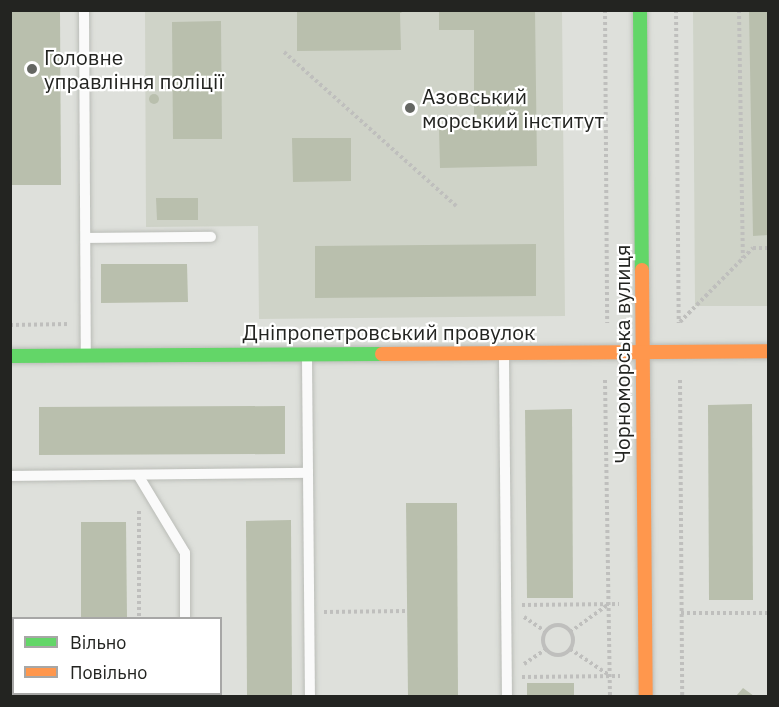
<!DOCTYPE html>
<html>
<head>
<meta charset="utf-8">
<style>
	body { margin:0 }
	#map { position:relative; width:779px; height:707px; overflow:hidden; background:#dee0db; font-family:"IBM Plex Sans",sans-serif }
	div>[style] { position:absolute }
	.built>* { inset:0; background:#cfd3c8 }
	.building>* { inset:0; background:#b9bfad }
	.round { border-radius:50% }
	.path>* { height:4px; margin-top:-2px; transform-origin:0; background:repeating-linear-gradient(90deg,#bfbfbd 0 3px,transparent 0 6px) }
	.path>.ring { margin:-2px; padding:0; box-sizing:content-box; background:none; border:4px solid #bfbfbd; border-radius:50% }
	.roads { filter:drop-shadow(0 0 2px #babcb7) drop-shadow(0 0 2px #babcb7) }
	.lane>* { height:10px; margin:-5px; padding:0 5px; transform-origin:5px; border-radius:5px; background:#fafafa }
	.fast>* { height:14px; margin:-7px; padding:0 7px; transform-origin:7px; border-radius:7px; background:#63d668 }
	.slow>* { height:14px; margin:-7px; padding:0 7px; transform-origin:7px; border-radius:7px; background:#ff974d }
	.dots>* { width:16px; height:16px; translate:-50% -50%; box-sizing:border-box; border:3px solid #fff; border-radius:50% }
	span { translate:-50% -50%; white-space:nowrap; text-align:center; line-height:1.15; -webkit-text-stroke:4.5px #fff; paint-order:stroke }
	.poi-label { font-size:21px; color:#232421 }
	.left { translate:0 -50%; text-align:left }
	.street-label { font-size:21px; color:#232421 }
	.frame { position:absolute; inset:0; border:12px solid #232421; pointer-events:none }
	.legend { position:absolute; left:12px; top:617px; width:210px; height:78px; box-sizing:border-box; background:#fff; border:2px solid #a7a7a6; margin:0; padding:8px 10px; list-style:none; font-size:18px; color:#232421 }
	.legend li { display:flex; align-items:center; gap:12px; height:30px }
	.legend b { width:30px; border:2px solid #a7a7a6 }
</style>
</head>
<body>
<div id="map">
	<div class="built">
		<i style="clip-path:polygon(145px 11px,562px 11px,565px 316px,259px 319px,258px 226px,146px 227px)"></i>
		<i style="clip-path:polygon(693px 11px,768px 11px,768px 306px,695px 306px)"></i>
	</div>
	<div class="building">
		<i style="clip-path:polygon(10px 10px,60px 10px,61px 185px,10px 185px)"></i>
		<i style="clip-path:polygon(297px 10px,407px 10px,400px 13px,401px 50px,297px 51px)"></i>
		<i style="clip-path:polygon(439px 10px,535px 10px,537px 166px,440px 168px,439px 128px,474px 128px,474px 30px,439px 30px)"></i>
		<i style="clip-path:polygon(749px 10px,768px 10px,768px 235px,753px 236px)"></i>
		<i style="clip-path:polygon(221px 21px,222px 139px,173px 139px,172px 22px)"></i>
		<i class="round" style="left:149px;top:94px;width:10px;height:10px"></i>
		<i style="clip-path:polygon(292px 138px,351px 138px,351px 181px,293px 182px)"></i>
		<i style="clip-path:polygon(156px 198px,198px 198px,198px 220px,157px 220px)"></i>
		<i style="clip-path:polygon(536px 244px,536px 296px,315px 298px,315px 246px)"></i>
		<i style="clip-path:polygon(101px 264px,187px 264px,188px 302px,101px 303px)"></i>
		<i style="clip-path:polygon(752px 404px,753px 600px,709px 600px,708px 405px)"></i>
		<i style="clip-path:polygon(285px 406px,285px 454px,39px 455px,39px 407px)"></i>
		<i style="clip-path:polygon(572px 409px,573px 598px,527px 598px,525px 410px)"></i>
		<i style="clip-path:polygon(406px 503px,457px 503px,458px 696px,408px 696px)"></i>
		<i style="clip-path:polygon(291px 520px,292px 696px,247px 696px,246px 521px)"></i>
		<i style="clip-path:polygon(81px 522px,126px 522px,127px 618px,81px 618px)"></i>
		<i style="clip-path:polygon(527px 683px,574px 683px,574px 696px,527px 696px)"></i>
		<i style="clip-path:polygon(743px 688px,754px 696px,736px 696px)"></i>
		<i style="clip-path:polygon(82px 694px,127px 694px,127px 696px,82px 696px)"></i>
	</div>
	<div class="path">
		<i style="left:605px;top:10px;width:313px;rotate:89.6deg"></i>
		<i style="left:676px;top:10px;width:313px;rotate:89.5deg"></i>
		<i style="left:739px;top:10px;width:248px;rotate:89.1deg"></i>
		<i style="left:284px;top:52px;width:231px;rotate:41.8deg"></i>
		<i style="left:680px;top:322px;width:104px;rotate:-45.4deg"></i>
		<i style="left:753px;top:248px;width:15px"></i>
		<i style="left:10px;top:325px;width:60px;rotate:-1deg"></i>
		<i style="left:605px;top:380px;width:316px;rotate:89.1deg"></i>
		<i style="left:680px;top:380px;width:316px;rotate:89.6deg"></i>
		<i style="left:139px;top:511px;width:107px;rotate:90deg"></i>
		<i style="left:522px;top:605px;width:97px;rotate:-0.6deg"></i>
		<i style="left:324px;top:612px;width:83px;rotate:-0.7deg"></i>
		<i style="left:681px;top:613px;width:87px"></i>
		<i style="left:524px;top:617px;width:27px;rotate:34deg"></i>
		<i class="ring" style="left:543px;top:625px;width:26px;height:26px"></i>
		<i style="left:570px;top:632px;width:48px;rotate:-35.7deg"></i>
		<i style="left:570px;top:649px;width:47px;rotate:33.7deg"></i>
		<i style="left:524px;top:664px;width:27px;rotate:-34deg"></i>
		<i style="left:522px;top:677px;width:98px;rotate:-0.6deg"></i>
		<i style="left:140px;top:694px;width:2px;rotate:90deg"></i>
	</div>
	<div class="roads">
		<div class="lane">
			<i style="left:84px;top:10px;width:342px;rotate:89.7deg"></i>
			<i style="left:86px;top:238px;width:125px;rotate:-0.5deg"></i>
			<i style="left:504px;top:356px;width:340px;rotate:89.5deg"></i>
			<i style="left:307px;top:358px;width:338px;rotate:89.5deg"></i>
			<i style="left:138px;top:475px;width:91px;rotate:58.9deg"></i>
			<i style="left:185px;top:553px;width:65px;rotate:90deg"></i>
			<i style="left:10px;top:476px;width:298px;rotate:-0.6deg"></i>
			<i style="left:186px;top:694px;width:2px;rotate:90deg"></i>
		</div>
		<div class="fast">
			<i style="left:640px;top:10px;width:260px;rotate:89.6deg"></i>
			<i style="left:10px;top:356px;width:372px;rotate:-0.3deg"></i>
		</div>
		<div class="slow">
			<i style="left:642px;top:270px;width:426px;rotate:89.5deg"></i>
			<i style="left:382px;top:354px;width:386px;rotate:-0.4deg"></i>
		</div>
	</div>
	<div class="dots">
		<i style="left:32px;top:69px;background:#646662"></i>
		<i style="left:410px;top:108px;background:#646662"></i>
	</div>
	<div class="poi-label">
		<span class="left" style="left:44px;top:69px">Головне<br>управління поліції</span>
		<span class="left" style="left:422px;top:108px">Азовський<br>морський інститут</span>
	</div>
	<div class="street-label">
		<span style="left:389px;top:332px">Дніпропетровський провулок</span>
		<span style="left:622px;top:354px;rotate:-90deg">Чорноморська вулиця</span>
	</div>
	<div class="frame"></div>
	<ul class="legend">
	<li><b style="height:8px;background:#63d668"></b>Вільно</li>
	<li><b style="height:8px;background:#ff974d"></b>Повільно</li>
	</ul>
</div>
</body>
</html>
